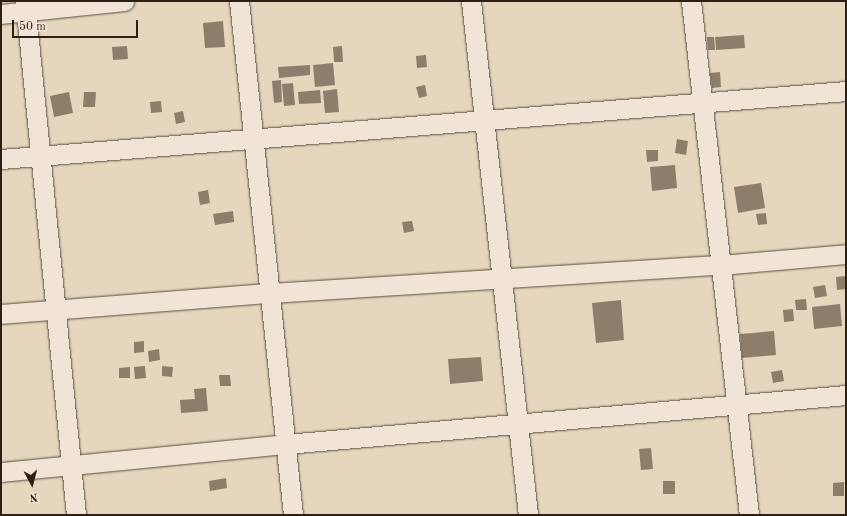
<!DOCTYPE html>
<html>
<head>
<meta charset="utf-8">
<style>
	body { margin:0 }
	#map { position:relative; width:847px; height:516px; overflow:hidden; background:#e6d6be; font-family:"Old Standard TT",serif }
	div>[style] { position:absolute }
	.building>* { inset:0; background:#8d7e6c }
	.roads { filter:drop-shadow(0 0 1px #5b4d3e) drop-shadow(0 0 1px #5b4d3e) }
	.minor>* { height:19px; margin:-9.5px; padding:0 9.5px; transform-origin:9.5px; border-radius:9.5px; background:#efe4d5 }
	span { translate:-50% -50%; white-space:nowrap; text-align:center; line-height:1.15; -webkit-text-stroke:3px #efe4d5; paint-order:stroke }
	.frame { position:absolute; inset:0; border:2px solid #2d1f14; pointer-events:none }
	.north { position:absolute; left:12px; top:464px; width:40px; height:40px; -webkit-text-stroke:3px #efe4d5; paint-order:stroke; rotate:173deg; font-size:11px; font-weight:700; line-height:16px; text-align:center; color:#2d1f14 }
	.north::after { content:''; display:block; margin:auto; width:14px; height:18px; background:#2d1f14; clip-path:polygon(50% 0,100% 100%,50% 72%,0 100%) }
	.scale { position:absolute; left:12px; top:20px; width:126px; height:18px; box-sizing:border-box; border:2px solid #2d1f14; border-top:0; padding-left:5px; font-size:12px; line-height:14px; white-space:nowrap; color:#2d1f14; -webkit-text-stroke:3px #efe4d5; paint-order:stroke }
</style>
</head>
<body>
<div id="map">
	<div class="building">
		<i style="clip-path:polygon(223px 21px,225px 47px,205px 48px,203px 23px)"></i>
		<i style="clip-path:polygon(744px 35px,745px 48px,716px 50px,715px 37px)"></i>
		<i style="clip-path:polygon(707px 37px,714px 37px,715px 50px,708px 50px)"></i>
		<i style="clip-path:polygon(127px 46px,128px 59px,113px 60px,112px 47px)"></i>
		<i style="clip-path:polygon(342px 46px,343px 62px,334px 62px,333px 47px)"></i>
		<i style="clip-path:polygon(426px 55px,427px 67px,417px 68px,416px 56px)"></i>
		<i style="clip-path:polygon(333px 63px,335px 85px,315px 87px,313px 65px)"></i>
		<i style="clip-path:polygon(310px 65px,310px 75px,279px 78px,278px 67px)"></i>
		<i style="clip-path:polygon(720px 72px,721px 87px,712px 88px,710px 73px)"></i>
		<i style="clip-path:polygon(281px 80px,282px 102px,274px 103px,272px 81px)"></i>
		<i style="clip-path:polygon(293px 83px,295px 105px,284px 106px,282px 84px)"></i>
		<i style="clip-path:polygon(425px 85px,427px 96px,419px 98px,416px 87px)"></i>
		<i style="clip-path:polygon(337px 89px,339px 112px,325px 113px,323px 91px)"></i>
		<i style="clip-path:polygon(320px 90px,321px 103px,299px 104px,298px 92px)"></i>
		<i style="clip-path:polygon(69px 92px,73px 113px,54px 117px,50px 96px)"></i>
		<i style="clip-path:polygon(84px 92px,96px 92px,95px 107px,83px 107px)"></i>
		<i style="clip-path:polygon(161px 101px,162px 112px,151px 113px,150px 102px)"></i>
		<i style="clip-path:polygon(183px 111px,185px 122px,176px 124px,174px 113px)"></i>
		<i style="clip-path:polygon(677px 139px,688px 141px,686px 155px,675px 153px)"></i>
		<i style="clip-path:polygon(646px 150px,658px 150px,658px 161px,647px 162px)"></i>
		<i style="clip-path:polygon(675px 165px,677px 188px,652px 191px,650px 167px)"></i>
		<i style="clip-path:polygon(761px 183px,765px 208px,738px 213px,734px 187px)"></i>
		<i style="clip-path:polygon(208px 190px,210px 203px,200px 205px,198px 192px)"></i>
		<i style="clip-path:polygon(233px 211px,234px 222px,215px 225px,213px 214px)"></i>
		<i style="clip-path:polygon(766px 213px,767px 224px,758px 225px,756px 214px)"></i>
		<i style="clip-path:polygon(412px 221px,414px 231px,404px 233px,402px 222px)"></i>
		<i style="clip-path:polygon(846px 276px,846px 289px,837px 290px,836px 277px)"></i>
		<i style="clip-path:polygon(825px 285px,827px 296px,815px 298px,813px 287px)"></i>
		<i style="clip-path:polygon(806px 299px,807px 310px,796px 310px,795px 300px)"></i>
		<i style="clip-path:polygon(621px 300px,624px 340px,596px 343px,592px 303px)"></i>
		<i style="clip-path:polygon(840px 304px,842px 326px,814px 329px,812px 307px)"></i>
		<i style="clip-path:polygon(793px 309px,794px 321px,784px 322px,783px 310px)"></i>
		<i style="clip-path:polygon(774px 331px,776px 355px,742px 358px,740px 334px)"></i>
		<i style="clip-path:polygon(144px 341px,144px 352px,134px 353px,134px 342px)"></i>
		<i style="clip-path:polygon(159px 349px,160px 360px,149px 362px,148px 351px)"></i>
		<i style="clip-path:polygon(481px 357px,483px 381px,450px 384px,448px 359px)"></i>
		<i style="clip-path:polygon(145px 366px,146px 378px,135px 379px,134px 367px)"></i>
		<i style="clip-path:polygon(162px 366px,173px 367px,172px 377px,162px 376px)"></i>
		<i style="clip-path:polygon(130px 367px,130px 378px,119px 378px,119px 368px)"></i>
		<i style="clip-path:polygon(782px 370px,784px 381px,773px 383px,771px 372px)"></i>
		<i style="clip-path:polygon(219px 375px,230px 375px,231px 386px,220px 386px)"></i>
		<i style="clip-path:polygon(206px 388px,208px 411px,181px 413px,180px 400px,195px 399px,194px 389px)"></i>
		<i style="clip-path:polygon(651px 448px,653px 469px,641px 470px,639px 449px)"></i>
		<i style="clip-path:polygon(226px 478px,227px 488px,210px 491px,209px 481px)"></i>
		<i style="clip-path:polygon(663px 481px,675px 481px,675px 494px,663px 494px)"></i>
		<i style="clip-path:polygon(844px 482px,844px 496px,833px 496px,833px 483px)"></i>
	</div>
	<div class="roads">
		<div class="minor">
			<i style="left:25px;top:1px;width:517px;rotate:84.33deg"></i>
			<i style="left:239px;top:1px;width:517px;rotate:84deg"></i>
			<i style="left:471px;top:1px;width:517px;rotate:83.67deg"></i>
			<i style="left:691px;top:1px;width:517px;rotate:83.56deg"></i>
			<i style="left:1px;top:14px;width:124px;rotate:-6deg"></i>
			<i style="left:1px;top:159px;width:848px;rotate:-4.6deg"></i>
			<i style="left:1px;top:314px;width:270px;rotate:-4.5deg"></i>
			<i style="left:270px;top:293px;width:452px;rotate:-3.6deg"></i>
			<i style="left:721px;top:265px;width:125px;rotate:-5deg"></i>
			<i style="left:1px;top:472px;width:286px;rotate:-5.6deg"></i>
			<i style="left:286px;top:444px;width:562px;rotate:-5deg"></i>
		</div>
	</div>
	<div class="frame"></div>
	<div class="north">N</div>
	<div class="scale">50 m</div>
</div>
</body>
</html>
